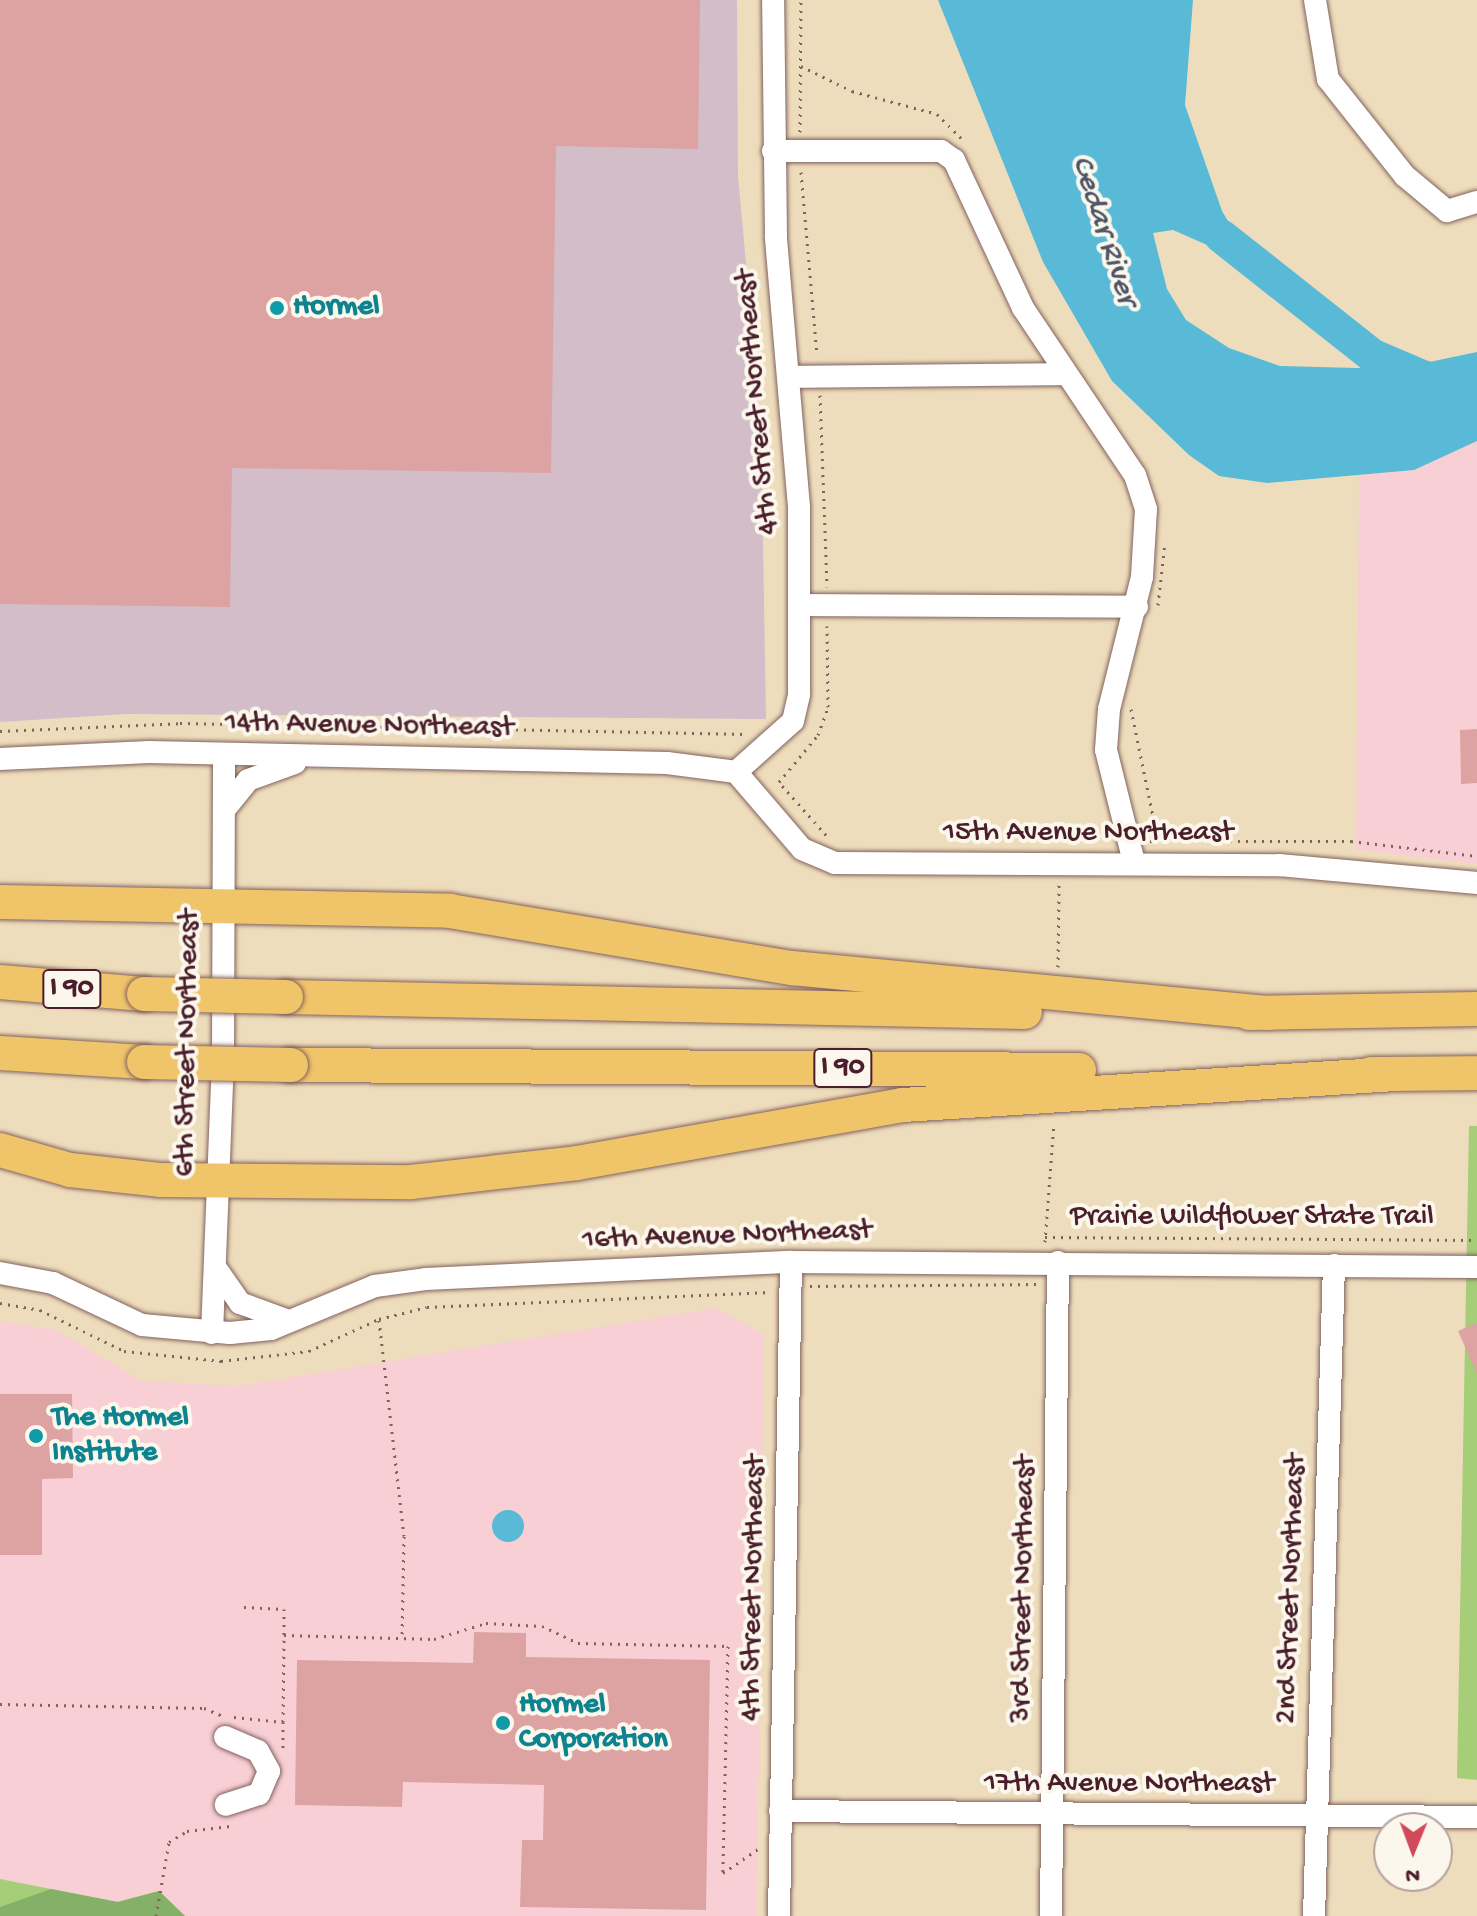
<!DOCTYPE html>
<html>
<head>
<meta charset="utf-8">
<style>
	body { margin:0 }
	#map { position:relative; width:1477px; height:1916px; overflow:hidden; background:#eeddbc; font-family:"Gochi Hand",sans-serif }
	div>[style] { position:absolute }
	.built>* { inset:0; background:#f7cfd5 }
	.industrial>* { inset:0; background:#d2bdc8 }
	.green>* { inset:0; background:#a6cd78 }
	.forest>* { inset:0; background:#84b068 }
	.water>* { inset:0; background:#58bad7 }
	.round { border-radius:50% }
	.river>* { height:34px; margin:-17px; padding:0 17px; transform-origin:17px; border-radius:17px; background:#58bad7 }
	.building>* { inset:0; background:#dca3a2 }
	.path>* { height:3px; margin-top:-1.5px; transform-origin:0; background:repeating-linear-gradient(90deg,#83625e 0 2px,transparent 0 8px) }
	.roads { filter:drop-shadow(0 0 2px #83625e) drop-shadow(0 0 2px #83625e) }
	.minor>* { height:22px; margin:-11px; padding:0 11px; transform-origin:11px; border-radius:11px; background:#fff }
	.highway>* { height:34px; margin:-17px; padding:0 17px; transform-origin:17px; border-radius:17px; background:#f0c469 }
	.bridges { filter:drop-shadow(0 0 2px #83625e) drop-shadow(0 0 2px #83625e) }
	.highway-bridge>* { height:34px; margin:-17px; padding:0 17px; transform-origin:17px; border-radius:17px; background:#f0c469 }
	.dots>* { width:22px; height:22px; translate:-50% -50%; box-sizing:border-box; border:4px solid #fbf7ec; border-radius:50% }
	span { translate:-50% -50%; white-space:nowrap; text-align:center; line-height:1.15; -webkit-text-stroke:8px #fbf7ec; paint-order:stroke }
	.shield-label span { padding:2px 6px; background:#fbf7ec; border:2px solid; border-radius:6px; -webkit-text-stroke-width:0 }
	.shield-label { font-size:28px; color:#4a1f2b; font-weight:700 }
	.culture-label { font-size:30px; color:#0d838f; font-weight:700 }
	.left { translate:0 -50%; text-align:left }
	.street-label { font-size:30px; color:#4a1f2b }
	.water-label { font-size:32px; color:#4f5567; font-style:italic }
	.north { position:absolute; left:1373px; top:1812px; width:80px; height:80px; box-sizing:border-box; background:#fbf7ec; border:2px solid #b4a19f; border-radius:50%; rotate:181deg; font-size:22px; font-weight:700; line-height:32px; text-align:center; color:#4a1f2b }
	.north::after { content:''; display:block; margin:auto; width:28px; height:36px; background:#d1495b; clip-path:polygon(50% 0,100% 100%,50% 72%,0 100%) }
</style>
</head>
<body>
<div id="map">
	<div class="built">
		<i style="clip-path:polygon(1477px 441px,1477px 864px,1356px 850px,1359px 475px,1414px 470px)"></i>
		<i style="clip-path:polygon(716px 1308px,764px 1335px,757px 1916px,185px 1916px,156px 1891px,118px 1902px,0 1879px,0 1321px,56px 1330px,142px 1381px,237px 1386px)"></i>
	</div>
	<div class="industrial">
		<i style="clip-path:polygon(0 0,737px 0,738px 176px,761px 426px,766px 719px,127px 714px,0 722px)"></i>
	</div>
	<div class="green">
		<i style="clip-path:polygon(1469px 1126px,1477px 1126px,1477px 1780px,1457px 1778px)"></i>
		<i style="clip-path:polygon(0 1879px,117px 1902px,159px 1891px,185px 1916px,0 1916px)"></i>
	</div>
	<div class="forest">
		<i style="clip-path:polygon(51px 1889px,118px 1902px,159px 1891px,185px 1916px,0 1916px,0 1907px)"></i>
	</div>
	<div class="water">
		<i style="clip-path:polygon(938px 0,1193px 0,1185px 105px,1222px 211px,1255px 266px,1173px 230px,1153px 233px,1167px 289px,1186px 320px,1229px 348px,1280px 366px,1396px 369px,1477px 352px,1477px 441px,1414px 470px,1267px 483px,1219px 476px,1189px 455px,1112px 381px,1043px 262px)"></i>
		<i class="round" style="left:492px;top:1510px;width:32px;height:32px"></i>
	</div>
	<div class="river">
		<i style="left:1221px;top:236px;width:194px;rotate:38.3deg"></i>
		<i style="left:1373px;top:356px;width:56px;rotate:22.9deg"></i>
		<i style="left:1425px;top:378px;width:53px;rotate:10.9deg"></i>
	</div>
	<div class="building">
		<i style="clip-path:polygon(0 0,700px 0,698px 149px,556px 146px,551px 473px,232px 468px,230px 607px,0 604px)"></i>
		<i style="clip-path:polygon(1477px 729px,1477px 783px,1461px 784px,1460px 730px)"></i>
		<i style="clip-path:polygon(1477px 1323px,1477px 1374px,1458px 1331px)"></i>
		<i style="clip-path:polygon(0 1394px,72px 1394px,73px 1478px,42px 1479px,42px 1555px,0 1555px)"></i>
		<i style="clip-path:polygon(474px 1632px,526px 1633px,526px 1657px,710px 1660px,706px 1910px,520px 1907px,522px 1840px,543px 1840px,544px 1785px,403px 1782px,402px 1807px,295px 1805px,297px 1660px,473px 1663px)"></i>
	</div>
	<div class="path">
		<i style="left:801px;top:66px;width:57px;rotate:26.1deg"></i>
		<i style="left:852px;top:91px;width:88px;rotate:15.1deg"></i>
		<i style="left:937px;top:114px;width:35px;rotate:45deg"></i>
		<i style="left:800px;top:132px;width:132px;rotate:-89.6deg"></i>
		<i style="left:801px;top:172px;width:184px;rotate:85deg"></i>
		<i style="left:820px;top:395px;width:192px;rotate:87.9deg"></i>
		<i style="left:1158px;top:605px;width:62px;rotate:-83.6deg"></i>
		<i style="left:1131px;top:709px;width:134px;rotate:78.4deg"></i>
		<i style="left:0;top:731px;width:180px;rotate:-2.5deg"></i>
		<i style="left:180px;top:723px;width:566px;rotate:1.11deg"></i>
		<i style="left:826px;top:835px;width:71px;rotate:-131.6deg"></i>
		<i style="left:779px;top:782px;width:61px;rotate:-50.3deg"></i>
		<i style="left:818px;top:735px;width:30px;rotate:-70deg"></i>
		<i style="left:828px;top:707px;width:81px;rotate:-90.7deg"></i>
		<i style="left:1150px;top:841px;width:201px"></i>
		<i style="left:1351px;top:841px;width:127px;rotate:6.8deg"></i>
		<i style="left:1058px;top:967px;width:84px;rotate:-89.3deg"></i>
		<i style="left:1045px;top:1237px;width:432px;rotate:0.4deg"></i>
		<i style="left:1045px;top:1242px;width:119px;rotate:-85.7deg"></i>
		<i style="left:810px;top:1286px;width:226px;rotate:-0.5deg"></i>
		<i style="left:0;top:1303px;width:41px;rotate:9.9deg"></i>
		<i style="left:40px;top:1310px;width:93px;rotate:26deg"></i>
		<i style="left:124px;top:1351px;width:98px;rotate:5.9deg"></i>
		<i style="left:221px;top:1361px;width:89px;rotate:-6.5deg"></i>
		<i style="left:309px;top:1351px;width:77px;rotate:-24.6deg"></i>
		<i style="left:379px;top:1319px;width:49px;rotate:-14deg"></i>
		<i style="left:427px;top:1307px;width:344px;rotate:-2.5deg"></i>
		<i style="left:379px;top:1320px;width:217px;rotate:83.4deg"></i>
		<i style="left:404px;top:1536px;width:102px;rotate:91.1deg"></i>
		<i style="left:244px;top:1607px;width:40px;rotate:2.9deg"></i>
		<i style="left:284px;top:1609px;width:26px;rotate:90deg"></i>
		<i style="left:0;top:1704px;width:204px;rotate:1.1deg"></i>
		<i style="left:204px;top:1708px;width:21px;rotate:23deg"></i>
		<i style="left:234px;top:1717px;width:49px;rotate:5.8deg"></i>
		<i style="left:283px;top:1722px;width:31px;rotate:90deg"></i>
		<i style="left:283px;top:1722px;width:87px;rotate:-89.3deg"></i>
		<i style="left:284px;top:1635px;width:150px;rotate:1.5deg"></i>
		<i style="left:434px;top:1639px;width:54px;rotate:-17.1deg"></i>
		<i style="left:486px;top:1623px;width:56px;rotate:3.1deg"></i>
		<i style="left:542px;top:1626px;width:40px;rotate:25deg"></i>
		<i style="left:578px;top:1643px;width:150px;rotate:1.1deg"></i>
		<i style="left:728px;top:1646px;width:227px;rotate:91.3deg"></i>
		<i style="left:723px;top:1873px;width:46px;rotate:-34.4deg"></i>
		<i style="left:156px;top:1916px;width:75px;rotate:-80deg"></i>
		<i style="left:169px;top:1842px;width:21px;rotate:-31deg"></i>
		<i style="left:187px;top:1831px;width:44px;rotate:-6.5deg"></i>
	</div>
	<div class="roads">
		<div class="minor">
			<i style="left:1315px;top:0;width:80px;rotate:80.7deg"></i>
			<i style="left:1328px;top:79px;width:124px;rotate:51.6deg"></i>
			<i style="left:1405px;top:176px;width:55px;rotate:39.8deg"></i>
			<i style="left:1447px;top:211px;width:31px;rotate:-17deg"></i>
			<i style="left:773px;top:151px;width:168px"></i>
			<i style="left:941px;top:151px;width:16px;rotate:35deg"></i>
			<i style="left:954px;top:160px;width:163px;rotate:65deg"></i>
			<i style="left:1023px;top:308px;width:201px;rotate:56.2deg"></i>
			<i style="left:1135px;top:475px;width:36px;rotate:72deg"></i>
			<i style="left:1146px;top:509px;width:68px;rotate:93.4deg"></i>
			<i style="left:1142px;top:577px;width:136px;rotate:104deg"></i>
			<i style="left:1109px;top:709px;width:41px;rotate:94.2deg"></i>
			<i style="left:1106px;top:750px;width:115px;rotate:76deg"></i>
			<i style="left:791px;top:377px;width:275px;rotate:-0.6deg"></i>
			<i style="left:802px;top:605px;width:335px;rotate:0.3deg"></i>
			<i style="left:0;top:759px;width:149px;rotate:-2.7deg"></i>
			<i style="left:149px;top:752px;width:518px;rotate:1.22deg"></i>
			<i style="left:667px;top:763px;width:70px;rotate:7.4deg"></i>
			<i style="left:736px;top:772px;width:76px;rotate:-41.8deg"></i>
			<i style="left:793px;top:721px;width:28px;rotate:-77deg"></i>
			<i style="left:799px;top:694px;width:187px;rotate:-90deg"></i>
			<i style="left:799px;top:507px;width:272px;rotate:-94.9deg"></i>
			<i style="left:776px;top:236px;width:236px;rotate:-90.7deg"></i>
			<i style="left:736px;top:772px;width:101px;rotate:49.4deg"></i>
			<i style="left:802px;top:849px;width:36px;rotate:23deg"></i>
			<i style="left:835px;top:863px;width:444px;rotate:0.3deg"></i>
			<i style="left:1279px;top:865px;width:199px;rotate:5.2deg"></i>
			<i style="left:224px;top:810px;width:38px;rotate:-51deg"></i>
			<i style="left:248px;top:780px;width:50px;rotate:-19.9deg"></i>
			<i style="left:215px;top:1267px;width:44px;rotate:55.2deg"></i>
			<i style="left:240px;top:1303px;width:52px;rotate:20.2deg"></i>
			<i style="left:0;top:1273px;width:54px;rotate:10.7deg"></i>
			<i style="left:53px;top:1283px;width:98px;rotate:25.3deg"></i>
			<i style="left:142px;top:1325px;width:88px;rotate:5.2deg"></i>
			<i style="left:230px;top:1333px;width:41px;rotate:-5.6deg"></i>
			<i style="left:271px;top:1329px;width:113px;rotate:-22.5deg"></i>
			<i style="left:375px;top:1286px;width:51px;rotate:-7.8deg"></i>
			<i style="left:426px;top:1279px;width:365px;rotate:-2.7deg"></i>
			<i style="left:791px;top:1262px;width:686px;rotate:0.42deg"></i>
			<i style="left:212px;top:1333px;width:279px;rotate:-87.7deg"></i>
			<i style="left:223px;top:1054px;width:300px;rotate:-89.8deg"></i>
			<i style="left:225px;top:1737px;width:36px;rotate:23deg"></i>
			<i style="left:258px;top:1751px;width:23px;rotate:61deg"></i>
			<i style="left:269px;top:1771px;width:25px;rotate:113deg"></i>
			<i style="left:259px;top:1794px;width:35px;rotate:162deg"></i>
			<i style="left:780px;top:1811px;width:697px;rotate:0.49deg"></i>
			<i style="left:779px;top:1916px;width:654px;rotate:-88.95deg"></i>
			<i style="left:1051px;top:1916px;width:654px;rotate:-89.39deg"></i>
			<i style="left:1314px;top:1916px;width:651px;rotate:-88.24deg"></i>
		</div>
		<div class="highway">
			<i style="left:0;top:902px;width:450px;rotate:1.1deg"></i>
			<i style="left:450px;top:911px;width:347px;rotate:9.5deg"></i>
			<i style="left:792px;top:968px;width:479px;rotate:5.4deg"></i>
			<i style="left:0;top:982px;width:144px;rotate:4.8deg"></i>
			<i style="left:286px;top:997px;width:739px;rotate:1.16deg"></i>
			<i style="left:1249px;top:1013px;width:228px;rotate:-1deg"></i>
			<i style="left:0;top:1053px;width:144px;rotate:3.6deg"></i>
			<i style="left:291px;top:1065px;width:788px;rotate:0.36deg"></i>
			<i style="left:1371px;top:1074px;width:106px;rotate:-0.5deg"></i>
			<i style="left:0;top:1150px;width:73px;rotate:15.9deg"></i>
			<i style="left:70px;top:1170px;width:92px;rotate:6.3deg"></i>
			<i style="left:161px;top:1180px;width:250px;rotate:0.5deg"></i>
			<i style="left:411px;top:1182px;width:167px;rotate:-6.5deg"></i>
			<i style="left:577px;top:1163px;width:331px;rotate:-10.1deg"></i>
			<i style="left:903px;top:1105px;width:493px;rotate:-3.6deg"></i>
		</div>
	</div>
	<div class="bridges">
		<div class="highway-bridge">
			<i style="left:144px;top:994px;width:142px;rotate:1.2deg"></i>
			<i style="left:144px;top:1062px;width:147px;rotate:1.2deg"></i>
		</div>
	</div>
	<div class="dots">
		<i style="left:277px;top:308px;background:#0f9aa8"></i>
		<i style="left:36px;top:1436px;background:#0f9aa8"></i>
		<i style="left:503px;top:1723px;background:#0f9aa8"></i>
	</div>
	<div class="shield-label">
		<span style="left:72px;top:989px">I 90</span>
		<span style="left:843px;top:1068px">I 90</span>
	</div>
	<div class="culture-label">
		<span class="left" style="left:293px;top:308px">Hormel</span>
		<span class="left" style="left:52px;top:1436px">The Hormel<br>Institute</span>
		<span class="left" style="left:519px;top:1723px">Hormel<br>Corporation</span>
	</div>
	<div class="street-label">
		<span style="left:759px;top:402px;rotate:-95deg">4th Street Northeast</span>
		<span style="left:369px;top:727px;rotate:1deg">14th Avenue Northeast</span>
		<span style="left:1088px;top:834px">15th Avenue Northeast</span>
		<span style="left:189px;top:1043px;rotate:-89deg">6th Street Northeast</span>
		<span style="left:1252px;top:1218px">Prairie Wildflower State Trail</span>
		<span style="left:727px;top:1237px;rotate:-2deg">16th Avenue Northeast</span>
		<span style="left:755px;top:1588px;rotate:-89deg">4th Street Northeast</span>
		<span style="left:1025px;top:1589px;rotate:-89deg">3rd Street Northeast</span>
		<span style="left:1293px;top:1589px;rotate:-88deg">2nd Street Northeast</span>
		<span style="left:1129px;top:1785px">17th Avenue Northeast</span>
	</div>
	<div class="water-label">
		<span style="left:1103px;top:231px;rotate:72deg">Cedar River</span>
	</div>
	<div class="north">N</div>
</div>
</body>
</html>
